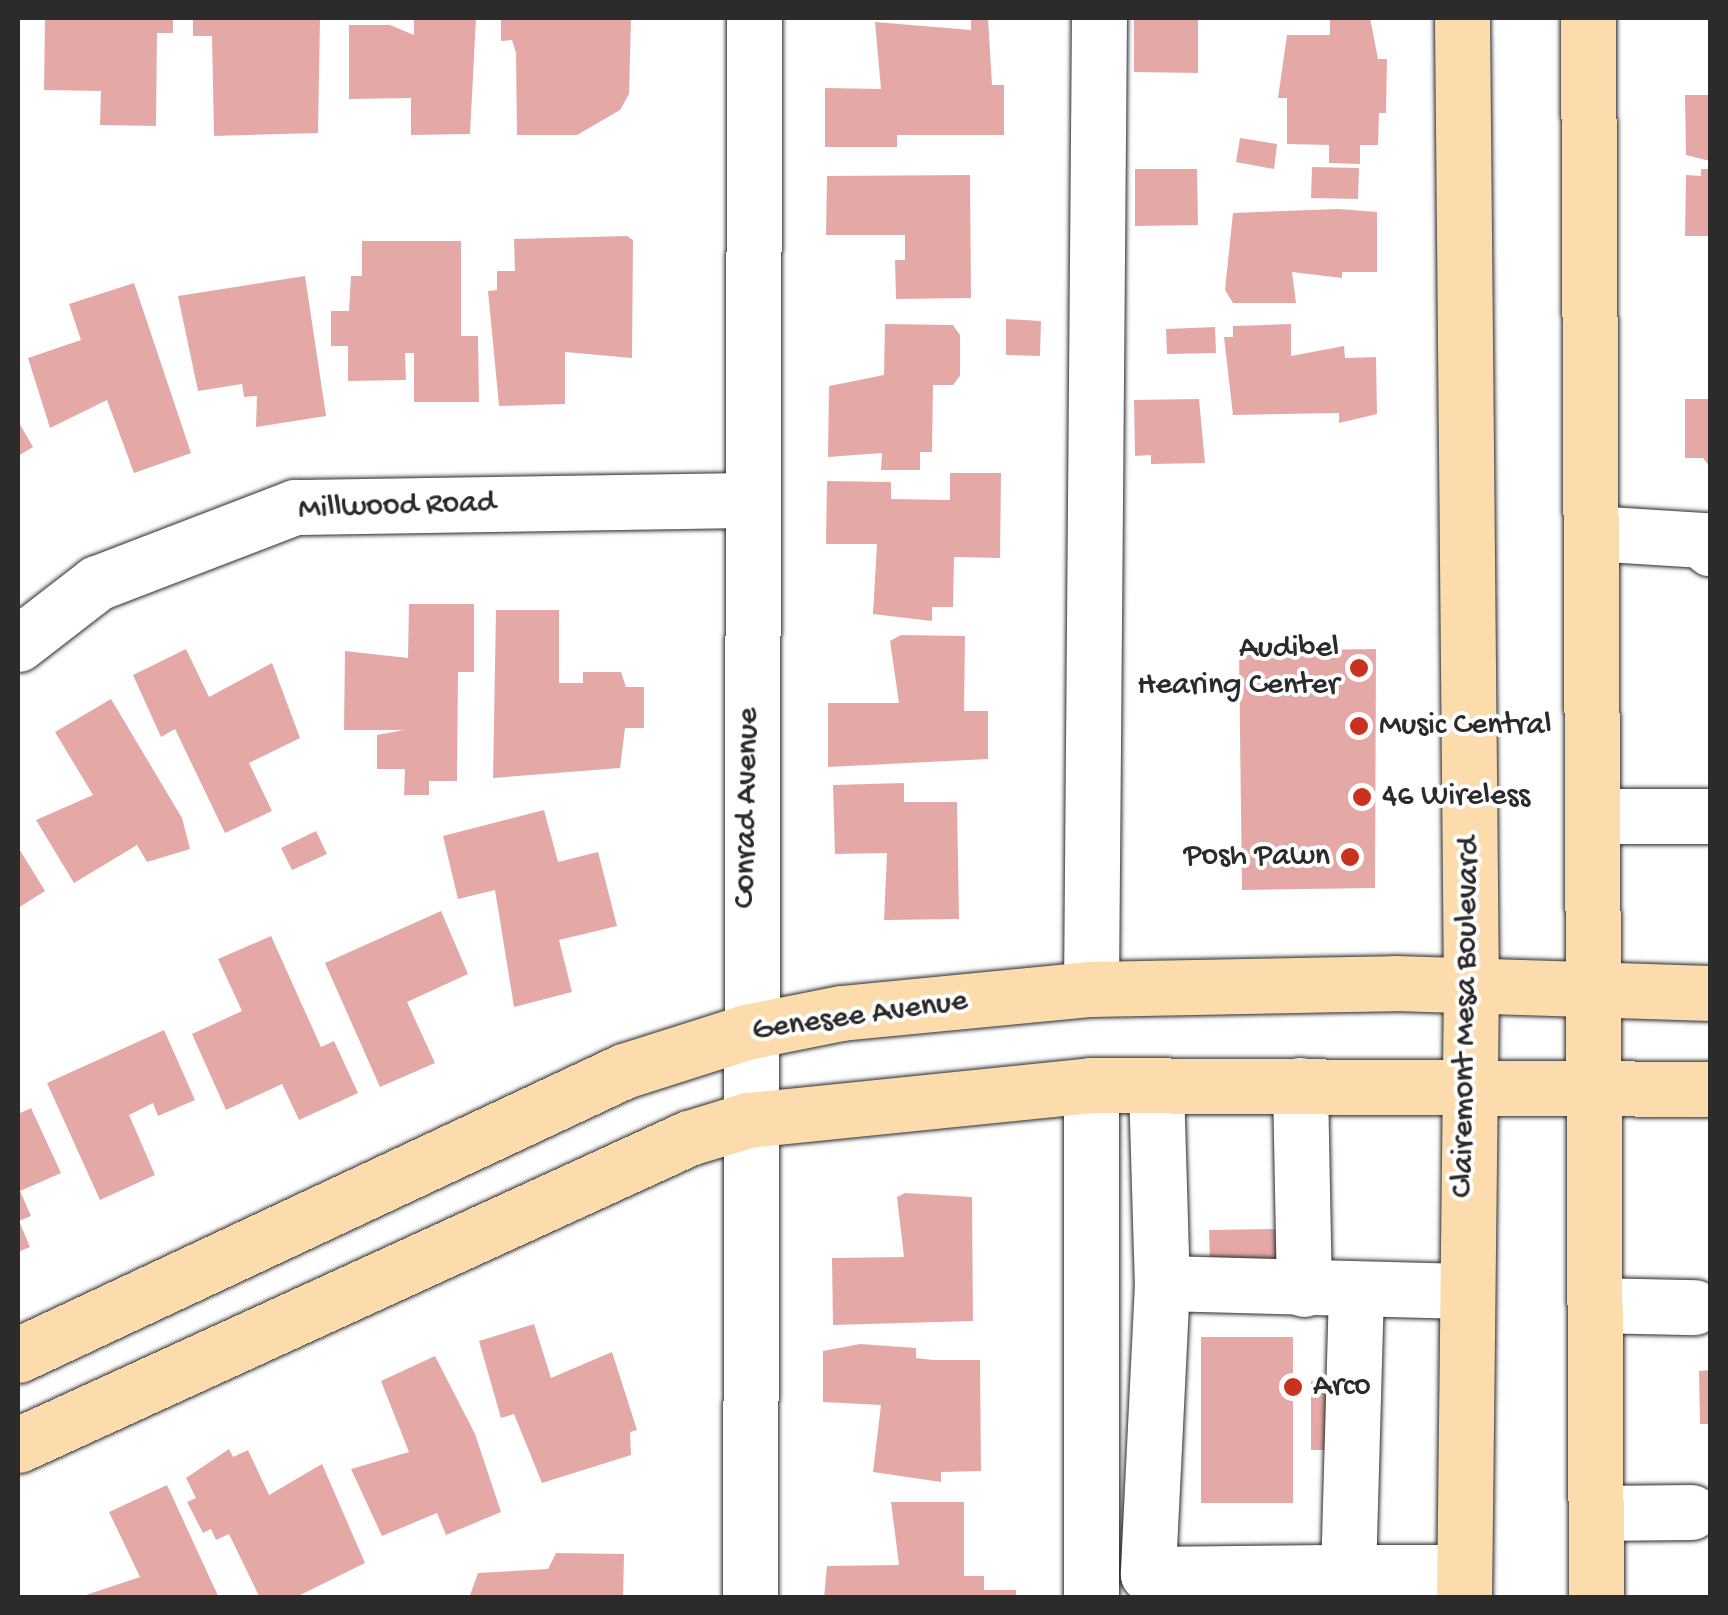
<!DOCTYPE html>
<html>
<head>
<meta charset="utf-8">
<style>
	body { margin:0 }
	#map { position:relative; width:1728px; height:1615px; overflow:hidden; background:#fff; font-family:"Gochi Hand",sans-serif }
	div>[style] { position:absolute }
	.building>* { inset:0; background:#e4a9a6 }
	.roads { filter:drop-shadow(0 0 2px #2b2b2b) drop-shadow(0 0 2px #2b2b2b) }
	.minor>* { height:55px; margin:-27.5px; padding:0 27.5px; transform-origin:27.5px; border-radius:27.5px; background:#fff }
	.major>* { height:55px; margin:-27.5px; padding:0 27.5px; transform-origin:27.5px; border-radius:27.5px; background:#fcdcac }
	.dots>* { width:28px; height:28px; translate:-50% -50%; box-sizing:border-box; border:5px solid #fff; border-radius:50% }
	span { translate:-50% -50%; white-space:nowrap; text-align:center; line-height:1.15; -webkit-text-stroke:8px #fff; paint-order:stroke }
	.street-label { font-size:32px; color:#2b2b2b }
	.poi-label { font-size:32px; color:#2b2b2b }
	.right { translate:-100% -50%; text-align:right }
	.left { translate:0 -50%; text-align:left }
	.frame { position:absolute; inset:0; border:20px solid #2b2b2b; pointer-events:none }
</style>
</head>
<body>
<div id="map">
	<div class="building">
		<i style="clip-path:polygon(45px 18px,173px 18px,173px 33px,157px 33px,156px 126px,100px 125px,101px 91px,44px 90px)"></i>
		<i style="clip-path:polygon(193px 18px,320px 18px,318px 133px,214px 136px,212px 36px,193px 36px)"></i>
		<i style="clip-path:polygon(414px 18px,476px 18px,470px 134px,411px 135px,411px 98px,349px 99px,349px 25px,390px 25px,414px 35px)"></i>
		<i style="clip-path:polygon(501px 18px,631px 18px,629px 94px,620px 110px,577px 135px,517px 135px,516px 53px,512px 40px,501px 41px)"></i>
		<i style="clip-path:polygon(971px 18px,988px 18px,992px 85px,1004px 85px,1004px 135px,897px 135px,897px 147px,825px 147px,825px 88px,881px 89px,875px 22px,971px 30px)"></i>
		<i style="clip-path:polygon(1134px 18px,1198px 18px,1198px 73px,1134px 72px)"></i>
		<i style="clip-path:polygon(1330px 18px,1370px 18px,1378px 59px,1387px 59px,1386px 113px,1379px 113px,1378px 145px,1360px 145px,1360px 164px,1329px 163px,1329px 145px,1287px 144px,1287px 98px,1278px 98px,1287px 35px,1330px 35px)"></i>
		<i style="clip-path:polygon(1685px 95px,1710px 95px,1710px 161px,1686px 155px)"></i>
		<i style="clip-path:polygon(1240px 138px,1277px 144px,1274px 169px,1236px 162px)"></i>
		<i style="clip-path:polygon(1312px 167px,1359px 168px,1358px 199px,1311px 198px)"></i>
		<i style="clip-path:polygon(1135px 169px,1197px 169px,1198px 225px,1135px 226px)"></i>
		<i style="clip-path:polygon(1701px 169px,1710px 169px,1710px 236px,1685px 236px,1686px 175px,1701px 176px)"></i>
		<i style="clip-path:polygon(970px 175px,971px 298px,896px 299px,895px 260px,905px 260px,905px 235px,826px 235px,827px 176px)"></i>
		<i style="clip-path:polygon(1339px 209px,1377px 212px,1377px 272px,1342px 272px,1342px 278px,1292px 272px,1296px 303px,1233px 303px,1225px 290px,1233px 213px)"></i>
		<i style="clip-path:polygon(627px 236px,633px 240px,632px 358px,565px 352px,565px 404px,499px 406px,488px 291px,497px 290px,497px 271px,515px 271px,514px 239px)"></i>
		<i style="clip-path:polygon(362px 241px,461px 241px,461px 336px,478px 336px,479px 402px,414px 402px,414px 353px,405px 353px,406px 380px,348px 381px,348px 346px,331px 346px,331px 311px,349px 311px,351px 276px,362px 276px)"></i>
		<i style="clip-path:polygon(305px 276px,326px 416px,256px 427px,257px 396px,244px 397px,242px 384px,198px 391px,178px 296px)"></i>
		<i style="clip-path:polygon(134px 283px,191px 453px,134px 473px,107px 400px,50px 428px,28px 358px,81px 340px,69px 304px)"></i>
		<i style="clip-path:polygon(1006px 319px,1041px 321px,1040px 356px,1006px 355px)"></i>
		<i style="clip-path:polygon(885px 324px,953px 325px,960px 335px,960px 376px,953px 385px,933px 385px,932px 452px,920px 452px,920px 470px,881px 470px,882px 453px,828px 457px,829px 386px,884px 375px)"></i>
		<i style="clip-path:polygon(1291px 324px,1291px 356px,1344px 346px,1345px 358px,1376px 357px,1377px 414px,1339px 423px,1339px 413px,1233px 415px,1224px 337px,1233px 337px,1233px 326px)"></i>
		<i style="clip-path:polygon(1215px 327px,1216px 353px,1167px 354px,1166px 329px)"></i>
		<i style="clip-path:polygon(1199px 399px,1205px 463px,1151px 464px,1151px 455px,1135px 456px,1134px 400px)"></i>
		<i style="clip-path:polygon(1685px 399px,1710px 399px,1710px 467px,1703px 458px,1685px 458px)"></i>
		<i style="clip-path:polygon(18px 421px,33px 447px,18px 456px)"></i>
		<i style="clip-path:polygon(950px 473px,1001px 473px,1000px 558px,954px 557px,953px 607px,932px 607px,932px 621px,873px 614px,877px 544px,826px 544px,827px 481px,891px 482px,891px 499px,950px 500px)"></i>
		<i style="clip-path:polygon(409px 604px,474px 604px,474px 672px,458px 672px,457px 781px,429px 781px,429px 795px,404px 795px,405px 769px,377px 769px,377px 735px,404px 730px,344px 730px,345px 651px,408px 658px)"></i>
		<i style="clip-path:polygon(496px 610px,559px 610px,559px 683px,583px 683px,583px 672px,621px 672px,626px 687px,644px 687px,644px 728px,625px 728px,620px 768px,493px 778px)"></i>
		<i style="clip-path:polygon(901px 635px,965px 636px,964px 711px,988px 711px,988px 759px,828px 767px,828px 703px,899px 703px,890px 641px)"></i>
		<i style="clip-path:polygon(186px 649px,209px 697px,272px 663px,300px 738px,249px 763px,272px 811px,225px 833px,175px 729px,161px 737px,133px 675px)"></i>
		<i style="clip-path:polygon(1376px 649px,1375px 888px,1242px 890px,1239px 651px)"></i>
		<i style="clip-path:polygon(111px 699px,182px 818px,190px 849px,147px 862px,137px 845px,74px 883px,36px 820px,93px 795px,55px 732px)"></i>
		<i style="clip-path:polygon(904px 783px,904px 802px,957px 802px,959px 919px,884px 920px,887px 853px,835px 854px,833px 785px)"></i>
		<i style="clip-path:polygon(544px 810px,558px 862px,598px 852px,617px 926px,559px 940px,572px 992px,514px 1007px,495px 890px,458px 899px,443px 836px)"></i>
		<i style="clip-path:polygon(316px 831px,327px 854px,292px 870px,281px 848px)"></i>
		<i style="clip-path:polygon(18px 847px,45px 891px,18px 908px)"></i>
		<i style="clip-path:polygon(441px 911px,468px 974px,407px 1002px,435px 1063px,380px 1087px,325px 963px)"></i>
		<i style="clip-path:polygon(271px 936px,321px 1047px,334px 1041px,358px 1093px,299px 1120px,282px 1084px,226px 1110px,192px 1034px,242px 1011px,218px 959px)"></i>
		<i style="clip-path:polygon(164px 1030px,195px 1100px,158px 1116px,153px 1103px,129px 1115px,155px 1175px,100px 1200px,47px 1083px)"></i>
		<i style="clip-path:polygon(31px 1108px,61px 1173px,20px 1191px,31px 1216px,19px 1221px,30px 1247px,18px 1252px,18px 1114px)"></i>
		<i style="clip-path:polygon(905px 1193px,972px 1197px,973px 1321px,833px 1325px,832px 1258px,904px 1257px,897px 1197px)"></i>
		<i style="clip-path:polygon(1279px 1229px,1281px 1297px,1211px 1298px,1209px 1230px)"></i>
		<i style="clip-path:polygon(534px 1324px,551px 1378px,612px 1352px,637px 1430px,630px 1432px,631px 1455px,542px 1483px,514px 1414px,501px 1418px,479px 1341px)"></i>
		<i style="clip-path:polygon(1201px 1337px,1293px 1337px,1293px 1503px,1201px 1503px)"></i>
		<i style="clip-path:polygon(860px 1344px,916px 1348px,916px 1358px,933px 1360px,980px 1360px,981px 1471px,941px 1472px,941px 1482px,873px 1472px,881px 1405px,823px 1402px,823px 1351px)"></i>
		<i style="clip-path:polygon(435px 1356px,475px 1434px,501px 1512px,446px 1535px,437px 1513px,382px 1536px,351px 1469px,409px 1452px,381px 1381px)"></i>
		<i style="clip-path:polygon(1710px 1370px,1710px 1424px,1700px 1424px,1699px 1371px)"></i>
		<i style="clip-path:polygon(1311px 1381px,1373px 1381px,1374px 1450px,1311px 1450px)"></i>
		<i style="clip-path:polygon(229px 1449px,233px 1457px,248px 1450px,269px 1495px,322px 1464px,365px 1563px,294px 1598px,260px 1598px,229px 1534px,216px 1540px,211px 1529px,203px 1533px,187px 1502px,196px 1498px,186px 1478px)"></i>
		<i style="clip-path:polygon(167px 1485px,219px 1598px,77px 1598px,140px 1577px,109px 1512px)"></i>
		<i style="clip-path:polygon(891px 1502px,964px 1502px,964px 1576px,984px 1576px,984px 1590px,1016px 1590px,1016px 1598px,824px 1598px,827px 1566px,899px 1565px)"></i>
		<i style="clip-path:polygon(556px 1553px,624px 1554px,623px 1598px,469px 1598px,478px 1573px,548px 1569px)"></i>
	</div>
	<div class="roads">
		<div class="minor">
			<i style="left:1591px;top:533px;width:112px;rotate:3.6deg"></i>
			<i style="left:1703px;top:540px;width:11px;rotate:49deg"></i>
			<i style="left:18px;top:644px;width:100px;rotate:-37.7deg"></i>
			<i style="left:97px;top:583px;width:212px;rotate:-21deg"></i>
			<i style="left:295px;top:507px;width:456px;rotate:-0.9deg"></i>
			<i style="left:1594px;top:816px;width:116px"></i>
			<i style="left:1091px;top:989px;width:971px;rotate:-89.53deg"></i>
			<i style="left:1091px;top:1085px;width:513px;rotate:90deg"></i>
			<i style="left:1300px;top:1085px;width:204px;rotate:88.9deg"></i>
			<i style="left:1156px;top:1086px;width:197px;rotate:88.3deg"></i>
			<i style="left:1162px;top:1283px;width:291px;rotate:92.8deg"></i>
			<i style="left:1148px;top:1574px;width:200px;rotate:-0.6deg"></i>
			<i style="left:1162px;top:1283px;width:304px;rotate:1.5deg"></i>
			<i style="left:1356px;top:1290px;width:282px;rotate:91.6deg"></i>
			<i style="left:1348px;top:1572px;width:116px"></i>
			<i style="left:1595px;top:1305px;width:99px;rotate:1.2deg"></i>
			<i style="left:1596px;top:1513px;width:95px;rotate:-0.6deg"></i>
			<i style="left:750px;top:1598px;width:1580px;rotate:-89.85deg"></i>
		</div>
		<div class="major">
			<i style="left:1462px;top:18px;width:966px;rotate:89.47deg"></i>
			<i style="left:1471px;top:984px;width:614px;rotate:90.65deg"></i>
			<i style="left:1588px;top:18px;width:1580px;rotate:89.71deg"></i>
			<i style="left:18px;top:1355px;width:669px;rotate:-25.11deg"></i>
			<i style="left:624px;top:1071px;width:128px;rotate:-17.7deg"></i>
			<i style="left:746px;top:1032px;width:97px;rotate:-11.3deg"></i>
			<i style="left:841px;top:1013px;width:251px;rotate:-5.5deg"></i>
			<i style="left:1091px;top:989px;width:304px;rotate:-1.1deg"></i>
			<i style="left:1395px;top:983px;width:315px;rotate:1.8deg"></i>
			<i style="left:18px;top:1445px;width:738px;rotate:-24.59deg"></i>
			<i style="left:689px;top:1138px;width:62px;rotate:-17deg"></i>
			<i style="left:748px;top:1120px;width:345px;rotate:-5.8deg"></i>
			<i style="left:1091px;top:1085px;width:619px;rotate:0.37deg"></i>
		</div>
	</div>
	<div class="dots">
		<i style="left:1359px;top:668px;background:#c8321e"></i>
		<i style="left:1359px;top:726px;background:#c8321e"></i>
		<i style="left:1362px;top:797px;background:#c8321e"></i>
		<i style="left:1350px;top:857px;background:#c8321e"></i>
		<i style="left:1293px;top:1387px;background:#c8321e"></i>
	</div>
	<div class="street-label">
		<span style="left:397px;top:507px;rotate:-2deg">Millwood Road</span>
		<span style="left:748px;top:808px;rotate:-89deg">Conrad Avenue</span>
		<span style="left:860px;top:1017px;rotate:-8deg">Genesee Avenue</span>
		<span style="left:1467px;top:1017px;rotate:-89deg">Clairemont Mesa Boulevard</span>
	</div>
	<div class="poi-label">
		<span class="right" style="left:1339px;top:668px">Audibel<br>Hearing Center</span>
		<span class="left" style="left:1379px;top:726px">Music Central</span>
		<span class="left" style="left:1382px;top:797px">46 Wireless</span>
		<span class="right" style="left:1330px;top:857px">Posh Pawn</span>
		<span class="left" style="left:1313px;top:1387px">Arco</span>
	</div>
	<div class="frame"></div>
</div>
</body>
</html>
